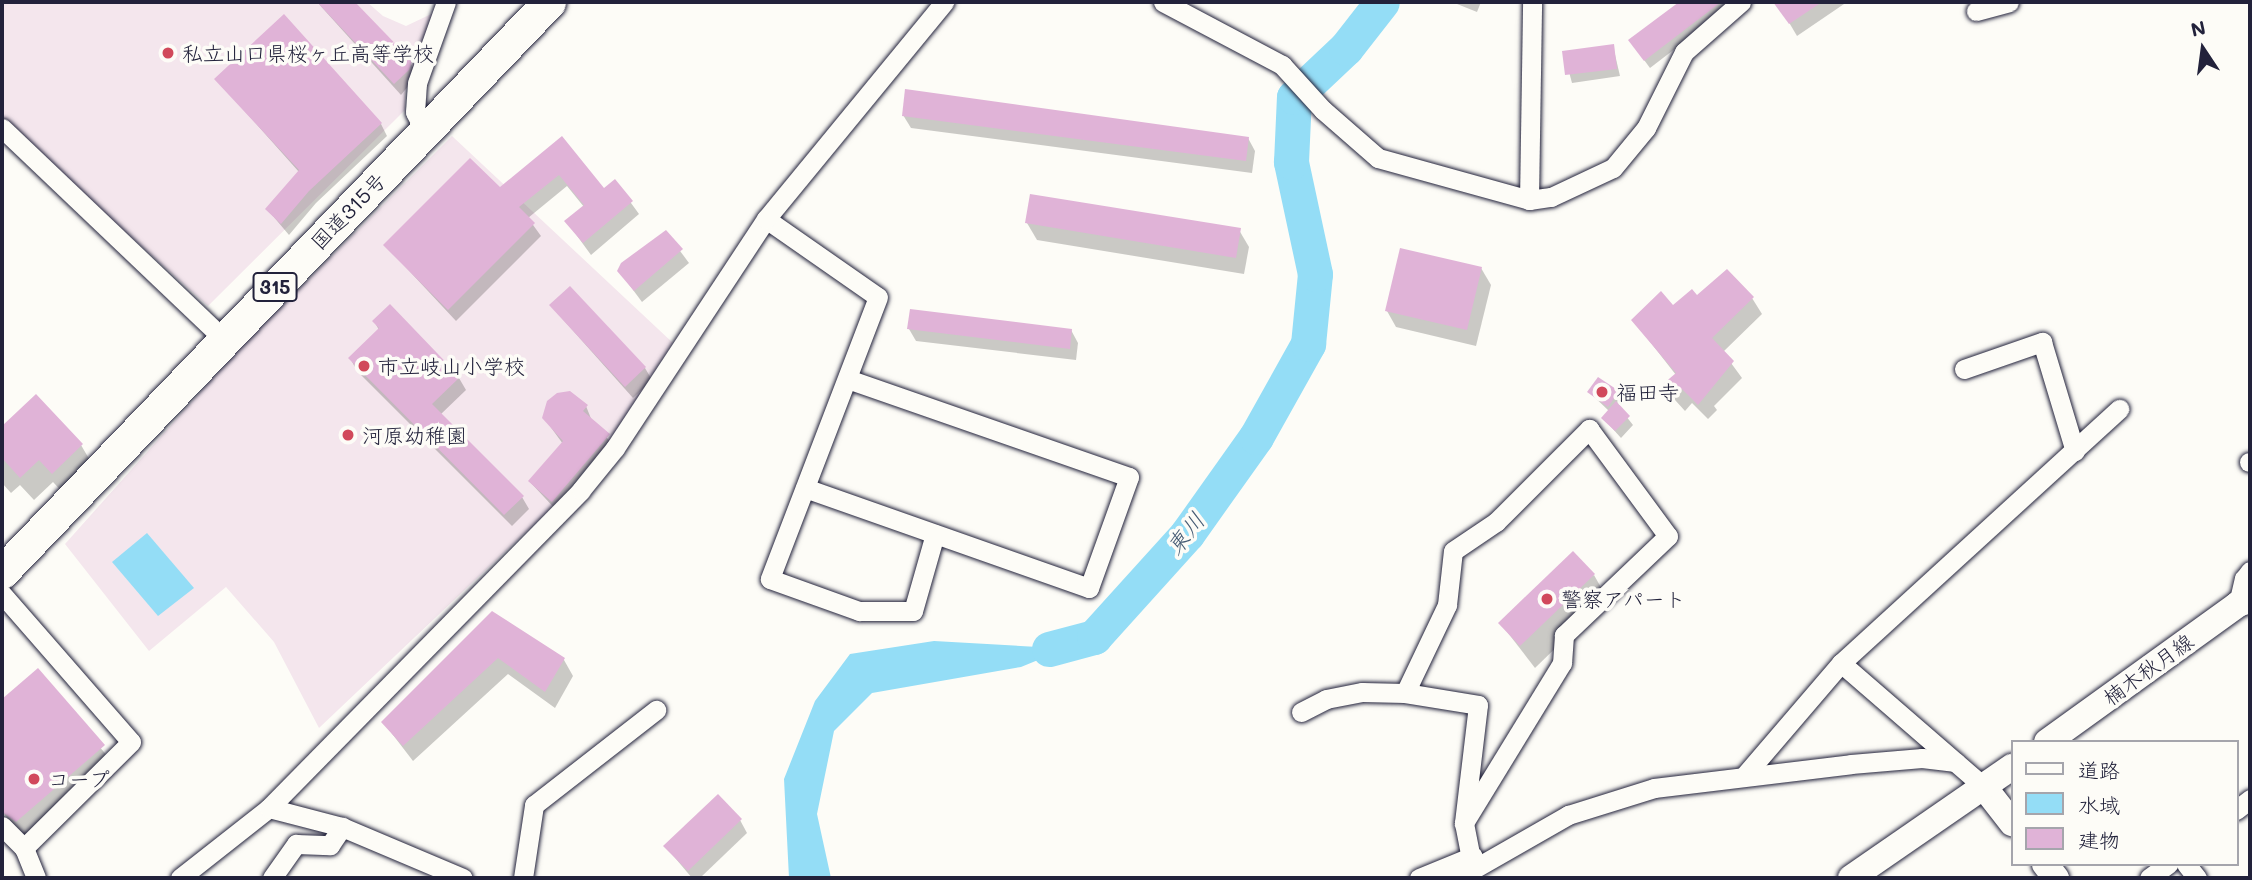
<!DOCTYPE html>
<html>
<head>
<meta charset="utf-8">
<style>
	body { margin:0 }
	#map { position:relative; width:2252px; height:880px; overflow:hidden; background:#fdfcf7; font-family:Mali,"Klee One",sans-serif }
	div>[style] { position:absolute }
	.built>* { inset:0; background:#f4e6ed }
	.water>* { inset:0; background:#94ddf6 }
	.shadow>* { inset:0; background:#0003 }
	.river>* { height:35px; margin:-17.5px; padding:0 17.5px; transform-origin:17.5px; border-radius:17.5px; background:#94ddf6 }
	.building>* { inset:0; background:#e0b3d7 }
	.roads { filter:drop-shadow(0 0 2px #22223b) drop-shadow(0 0 2px #22223b) }
	.street>* { height:19px; margin:-9.5px; padding:0 9.5px; transform-origin:9.5px; border-radius:9.5px; background:#fdfcf7 }
	.secondary>* { height:26px; margin:-13px; padding:0 13px; transform-origin:13px; border-radius:13px; background:#fdfcf7 }
	.highway>* { height:33px; margin:-16.5px; padding:0 16.5px; transform-origin:16.5px; border-radius:16.5px; background:#fdfcf7 }
	.dots>* { width:19px; height:19px; translate:-50% -50%; box-sizing:border-box; border:4px solid #fdfcf7; border-radius:50% }
	span { translate:-50% -50%; white-space:nowrap; text-align:center; line-height:1.15; -webkit-text-stroke:7px #fdfcf7; paint-order:stroke }
	.shield-label span { padding:2px 5px; background:#fdfcf7; border:2px solid; border-radius:5px; -webkit-text-stroke-width:0 }
	.shield-label { font-size:19px; color:#22223b; font-weight:700 }
	.poi-label { font-size:21px; color:#22223b }
	.left { translate:0 -50%; text-align:left }
	.street-label { font-size:21px; color:#22223b }
	.water-label { font-size:23px; color:#445a73; font-style:italic }
	.frame { position:absolute; inset:0; border:4px solid #22223b; pointer-events:none }
	.legend { position:absolute; left:2011px; top:740px; width:228px; height:126px; box-sizing:border-box; background:#fdfcf7; border:2px solid #a5a5ac; margin:0; padding:9px 12px; list-style:none; font-size:21px; color:#22223b }
	.legend li { display:flex; align-items:center; gap:14px; height:35px }
	.legend b { width:35px; border:2px solid #a5a5ac }
	.north { position:absolute; left:2168px; top:14px; width:70px; height:70px; -webkit-text-stroke:5px #fdfcf7; paint-order:stroke; rotate:347deg; font-size:19px; font-weight:700; line-height:28px; text-align:center; color:#22223b }
	.north::after { content:''; display:block; margin:auto; width:24px; height:32px; background:#22223b; clip-path:polygon(50% 0,100% 100%,50% 72%,0 100%) }
</style>
</head>
<body>
<div id="map">
	<div class="built">
		<i style="clip-path:polygon(2px 2px,367px 2px,383px 16px,406px 26px,444px 8px,405px 92px,405px 110px,208px 306px,2px 121px)"></i>
		<i style="clip-path:polygon(452px 136px,673px 343px,607px 444px,547px 512px,319px 728px,274px 642px,226px 587px,149px 651px,65px 544px,239px 349px)"></i>
	</div>
	<div class="water">
		<i style="clip-path:polygon(147px 533px,194px 588px,158px 616px,112px 562px)"></i>
		<i style="clip-path:polygon(1094px 637px,1021px 667px,872px 693px,834px 731px,817px 814px,831px 878px,789px 878px,784px 779px,815px 701px,850px 654px,934px 641px,1038px 647px)"></i>
	</div>
	<div class="shadow">
		<i style="clip-path:polygon(317px 2px,353px 2px,410px 62px,417px 75px,401px 95px)"></i>
		<i style="clip-path:polygon(1452px 2px,1481px 2px,1477px 12px)"></i>
		<i style="clip-path:polygon(1681px 2px,1736px 2px,1650px 68px,1630px 41px)"></i>
		<i style="clip-path:polygon(1777px 2px,1847px 2px,1797px 36px)"></i>
		<i style="clip-path:polygon(1613px 46px,1620px 76px,1572px 83px,1564px 53px)"></i>
		<i style="clip-path:polygon(216px 79px,381px 124px,387px 136px,316px 203px,289px 235px,267px 209px,299px 172px)"></i>
		<i style="clip-path:polygon(903px 115px,1248px 138px,1255px 151px,1252px 173px,911px 128px)"></i>
		<i style="clip-path:polygon(562px 139px,604px 190px,615px 181px,639px 214px,591px 255px,567px 222px,584px 207px,567px 186px,528px 218px,541px 236px,456px 321px,385px 245px,499px 189px)"></i>
		<i style="clip-path:polygon(1027px 223px,1239px 230px,1249px 247px,1244px 274px,1037px 240px)"></i>
		<i style="clip-path:polygon(666px 232px,689px 263px,642px 302px,619px 271px)"></i>
		<i style="clip-path:polygon(1481px 268px,1491px 285px,1476px 346px,1396px 327px,1387px 311px)"></i>
		<i style="clip-path:polygon(1697px 298px,1752px 298px,1762px 314px,1723px 352px,1742px 378px,1714px 406px,1717px 410px,1708px 419px,1692px 403px,1685px 411px,1675px 400px,1666px 384px,1676px 375px,1633px 320px)"></i>
		<i style="clip-path:polygon(551px 306px,645px 368px,652px 380px,633px 398px)"></i>
		<i style="clip-path:polygon(374px 321px,459px 378px,466px 390px,440px 415px,522px 497px,529px 509px,512px 526px,357px 371px,350px 358px,379px 330px)"></i>
		<i style="clip-path:polygon(909px 329px,1071px 330px,1078px 343px,1076px 360px,916px 341px)"></i>
		<i style="clip-path:polygon(1589px 392px,1617px 392px,1622px 400px,1618px 406px,1633px 425px,1621px 438px,1603px 418px,1609px 411px)"></i>
		<i style="clip-path:polygon(36px 397px,81px 445px,95px 469px,66px 496px,53px 482px,34px 500px,20px 485px,11px 493px,2px 483px,2px 429px)"></i>
		<i style="clip-path:polygon(586px 406px,592px 421px,615px 447px,559px 513px,530px 482px,563px 444px,544px 418px)"></i>
		<i style="clip-path:polygon(1594px 575px,1607px 598px,1535px 668px,1501px 624px)"></i>
		<i style="clip-path:polygon(492px 613px,564px 660px,573px 676px,555px 708px,508px 674px,413px 761px,383px 722px)"></i>
		<i style="clip-path:polygon(37px 671px,113px 763px,26px 838px,2px 812px,2px 702px)"></i>
		<i style="clip-path:polygon(740px 820px,747px 833px,700px 878px,692px 878px,665px 846px)"></i>
	</div>
	<div class="river">
		<i style="left:1049px;top:649px;width:47px;rotate:-14.9deg"></i>
		<i style="left:1094px;top:637px;width:139px;rotate:-47.9deg"></i>
		<i style="left:1187px;top:534px;width:119px;rotate:-54.6deg"></i>
		<i style="left:1256px;top:437px;width:107px;rotate:-60.8deg"></i>
		<i style="left:1308px;top:344px;width:70px;rotate:-84.3deg"></i>
		<i style="left:1315px;top:274px;width:115px;rotate:-102.1deg"></i>
		<i style="left:1291px;top:162px;width:65px;rotate:-87.4deg"></i>
		<i style="left:1294px;top:97px;width:71px;rotate:-43.3deg"></i>
		<i style="left:1346px;top:48px;width:58px;rotate:-52deg"></i>
	</div>
	<div class="building">
		<i style="clip-path:polygon(317px 2px,355px 2px,412px 61px,409px 70px,394px 84px)"></i>
		<i style="clip-path:polygon(1679px 2px,1721px 2px,1644px 61px,1628px 40px)"></i>
		<i style="clip-path:polygon(1773px 2px,1822px 2px,1789px 24px)"></i>
		<i style="clip-path:polygon(284px 14px,382px 123px,309px 191px,281px 224px,265px 209px,299px 170px,214px 79px)"></i>
		<i style="clip-path:polygon(1614px 44px,1617px 69px,1565px 75px,1562px 51px)"></i>
		<i style="clip-path:polygon(905px 89px,1249px 137px,1246px 161px,902px 116px)"></i>
		<i style="clip-path:polygon(562px 136px,604px 188px,615px 179px,633px 201px,583px 243px,564px 221px,584px 205px,559px 175px,519px 207px,535px 223px,448px 310px,383px 245px,470px 158px,500px 187px)"></i>
		<i style="clip-path:polygon(1030px 194px,1241px 228px,1236px 258px,1025px 223px)"></i>
		<i style="clip-path:polygon(666px 230px,683px 249px,634px 291px,617px 271px,621px 263px)"></i>
		<i style="clip-path:polygon(1400px 248px,1482px 267px,1467px 330px,1385px 311px)"></i>
		<i style="clip-path:polygon(1727px 269px,1754px 297px,1712px 338px,1734px 361px,1698px 405px,1682px 389px,1675px 396px,1663px 384px,1676px 373px,1631px 320px,1661px 291px,1673px 305px,1692px 289px,1697px 295px)"></i>
		<i style="clip-path:polygon(570px 286px,646px 367px,625px 387px,549px 305px)"></i>
		<i style="clip-path:polygon(390px 304px,460px 377px,432px 404px,524px 496px,504px 515px,348px 358px,379px 328px,372px 321px)"></i>
		<i style="clip-path:polygon(910px 309px,1072px 329px,1070px 349px,907px 329px)"></i>
		<i style="clip-path:polygon(1598px 377px,1619px 391px,1608px 407px,1587px 392px)"></i>
		<i style="clip-path:polygon(570px 391px,588px 405px,583px 411px,610px 434px,552px 502px,528px 481px,563px 441px,542px 418px,547px 401px,557px 393px)"></i>
		<i style="clip-path:polygon(36px 394px,83px 444px,52px 474px,39px 460px,20px 478px,2px 458px,2px 426px)"></i>
		<i style="clip-path:polygon(1616px 401px,1630px 416px,1615px 431px,1601px 418px)"></i>
		<i style="clip-path:polygon(1573px 551px,1595px 574px,1520px 646px,1498px 623px)"></i>
		<i style="clip-path:polygon(492px 611px,565px 658px,545px 692px,498px 658px,403px 746px,381px 722px)"></i>
		<i style="clip-path:polygon(38px 668px,105px 745px,16px 822px,2px 812px,2px 699px)"></i>
		<i style="clip-path:polygon(718px 794px,742px 819px,688px 871px,663px 846px)"></i>
	</div>
	<div class="roads">
		<div class="street">
			<i style="left:1163px;top:2px;width:135px;rotate:27.9deg"></i>
			<i style="left:1282px;top:65px;width:61px;rotate:47.7deg"></i>
			<i style="left:1323px;top:110px;width:73px;rotate:41.1deg"></i>
			<i style="left:1378px;top:158px;width:157px;rotate:15.5deg"></i>
			<i style="left:1529px;top:200px;width:22px;rotate:-8deg"></i>
			<i style="left:1551px;top:197px;width:68px;rotate:-25.1deg"></i>
			<i style="left:1613px;top:168px;width:52px;rotate:-50.5deg"></i>
			<i style="left:1646px;top:128px;width:85px;rotate:-63.4deg"></i>
			<i style="left:1684px;top:52px;width:76px;rotate:-41.3deg"></i>
			<i style="left:1976px;top:11px;width:34px;rotate:-15deg"></i>
			<i style="left:2px;top:128px;width:308px;rotate:43.6deg"></i>
			<i style="left:425px;top:131px;width:21px;rotate:-118deg"></i>
			<i style="left:415px;top:112px;width:29px;rotate:-86deg"></i>
			<i style="left:417px;top:83px;width:86px;rotate:-70.3deg"></i>
			<i style="left:1529px;top:200px;width:198px;rotate:-89.1deg"></i>
			<i style="left:766px;top:219px;width:136px;rotate:34.9deg"></i>
			<i style="left:878px;top:297px;width:302px;rotate:111deg"></i>
			<i style="left:770px;top:579px;width:95px;rotate:19.8deg"></i>
			<i style="left:859px;top:611px;width:54px"></i>
			<i style="left:913px;top:611px;width:80px;rotate:-74.1deg"></i>
			<i style="left:1964px;top:369px;width:83px;rotate:-19.1deg"></i>
			<i style="left:2042px;top:342px;width:114px;rotate:73.2deg"></i>
			<i style="left:2249px;top:462px;width:1px"></i>
			<i style="left:805px;top:488px;width:301px;rotate:19.4deg"></i>
			<i style="left:1089px;top:588px;width:118px;rotate:-70.2deg"></i>
			<i style="left:1129px;top:477px;width:298px;rotate:-160.8deg"></i>
			<i style="left:2px;top:594px;width:196px;rotate:48.9deg"></i>
			<i style="left:131px;top:742px;width:151px;rotate:135.3deg"></i>
			<i style="left:2238px;top:604px;width:26px;rotate:-77deg"></i>
			<i style="left:2244px;top:579px;width:10px;rotate:-53deg"></i>
			<i style="left:1841px;top:663px;width:189px;rotate:40.9deg"></i>
			<i style="left:1405px;top:693px;width:98px;rotate:-64.5deg"></i>
			<i style="left:1447px;top:605px;width:54px;rotate:-83.7deg"></i>
			<i style="left:1453px;top:551px;width:52px;rotate:-34deg"></i>
			<i style="left:1496px;top:522px;width:132px;rotate:-45deg"></i>
			<i style="left:1589px;top:429px;width:133px;rotate:53.6deg"></i>
			<i style="left:1668px;top:536px;width:144px;rotate:136.4deg"></i>
			<i style="left:1564px;top:635px;width:28px;rotate:94deg"></i>
			<i style="left:1562px;top:663px;width:188px;rotate:121.5deg"></i>
			<i style="left:1301px;top:712px;width:28px;rotate:-27deg"></i>
			<i style="left:1326px;top:699px;width:37px;rotate:-11deg"></i>
			<i style="left:1362px;top:692px;width:43px;rotate:1.3deg"></i>
			<i style="left:1405px;top:693px;width:74px;rotate:9.3deg"></i>
			<i style="left:1478px;top:705px;width:119px;rotate:96.8deg"></i>
			<i style="left:1464px;top:823px;width:47px;rotate:78.9deg"></i>
			<i style="left:1745px;top:775px;width:148px;rotate:-49.4deg"></i>
			<i style="left:1841px;top:663px;width:377px;rotate:-42.4deg"></i>
			<i style="left:269px;top:808px;width:75px;rotate:14.6deg"></i>
			<i style="left:342px;top:827px;width:131px;rotate:22.9deg"></i>
			<i style="left:2236px;top:810px;width:18px;rotate:-38deg"></i>
			<i style="left:2px;top:826px;width:31px;rotate:45deg"></i>
			<i style="left:24px;top:848px;width:32px;rotate:68deg"></i>
			<i style="left:2186px;top:864px;width:18px;rotate:52deg"></i>
			<i style="left:180px;top:878px;width:113px;rotate:-38.2deg"></i>
			<i style="left:269px;top:808px;width:445px;rotate:-45.5deg"></i>
			<i style="left:581px;top:490px;width:54px;rotate:-51deg"></i>
			<i style="left:615px;top:448px;width:274px;rotate:-56.6deg"></i>
			<i style="left:766px;top:219px;width:281px;rotate:-50.6deg"></i>
			<i style="left:272px;top:878px;width:42px;rotate:-54.8deg"></i>
			<i style="left:296px;top:844px;width:34px;rotate:2deg"></i>
			<i style="left:330px;top:845px;width:22px;rotate:-56deg"></i>
			<i style="left:523px;top:878px;width:74px;rotate:-81.4deg"></i>
			<i style="left:534px;top:805px;width:155px;rotate:-37.9deg"></i>
			<i style="left:1419px;top:878px;width:58px;rotate:-22.2deg"></i>
			<i style="left:1458px;top:878px;width:127px;rotate:-29.8deg"></i>
			<i style="left:1568px;top:815px;width:90px;rotate:-17.4deg"></i>
			<i style="left:1654px;top:788px;width:198px;rotate:-6.9deg"></i>
			<i style="left:1851px;top:764px;width:71px;rotate:-4.8deg"></i>
			<i style="left:1922px;top:758px;width:34px;rotate:7deg"></i>
			<i style="left:2149px;top:878px;width:24px;rotate:-36deg"></i>
		</div>
		<div class="secondary">
			<i style="left:2047px;top:742px;width:236px;rotate:-35.8deg"></i>
			<i style="left:2238px;top:604px;width:13px;rotate:-18deg"></i>
			<i style="left:1984px;top:787px;width:46px;rotate:52.1deg"></i>
			<i style="left:2045px;top:864px;width:18px;rotate:52deg"></i>
			<i style="left:1851px;top:878px;width:196px;rotate:-34.6deg"></i>
		</div>
		<div class="highway">
			<i style="left:2px;top:572px;width:790px;rotate:-46.18deg"></i>
		</div>
	</div>
	<div class="dots">
		<i style="left:168px;top:53px;background:#d1495b"></i>
		<i style="left:364px;top:366px;background:#d1495b"></i>
		<i style="left:1602px;top:392px;background:#d1495b"></i>
		<i style="left:348px;top:435px;background:#d1495b"></i>
		<i style="left:1547px;top:599px;background:#d1495b"></i>
		<i style="left:34px;top:779px;background:#d1495b"></i>
	</div>
	<div class="shield-label">
		<span style="left:275px;top:287px">315</span>
	</div>
	<div class="poi-label">
		<span class="left" style="left:182px;top:53px">私立山口県桜ヶ丘高等学校</span>
		<span class="left" style="left:378px;top:366px">市立岐山小学校</span>
		<span class="left" style="left:1616px;top:392px">福田寺</span>
		<span class="left" style="left:362px;top:435px">河原幼稚園</span>
		<span class="left" style="left:1561px;top:599px">警察アパート</span>
		<span class="left" style="left:48px;top:779px">コープ</span>
	</div>
	<div class="street-label">
		<span style="left:348px;top:211px;rotate:-46deg">国道315号</span>
		<span style="left:2148px;top:669px;rotate:-36deg">楠木秋月線</span>
	</div>
	<div class="water-label">
		<span style="left:1185px;top:533px;rotate:-51deg">東川</span>
	</div>
	<div class="frame"></div>
	<ul class="legend">
	<li><b style="height:9px;background:#fdfcf7"></b>道路</li>
	<li><b style="height:19px;background:#94ddf6"></b>水域</li>
	<li><b style="height:19px;background:#e0b3d7"></b>建物</li>
	</ul>
	<div class="north">N</div>
</div>
</body>
</html>
